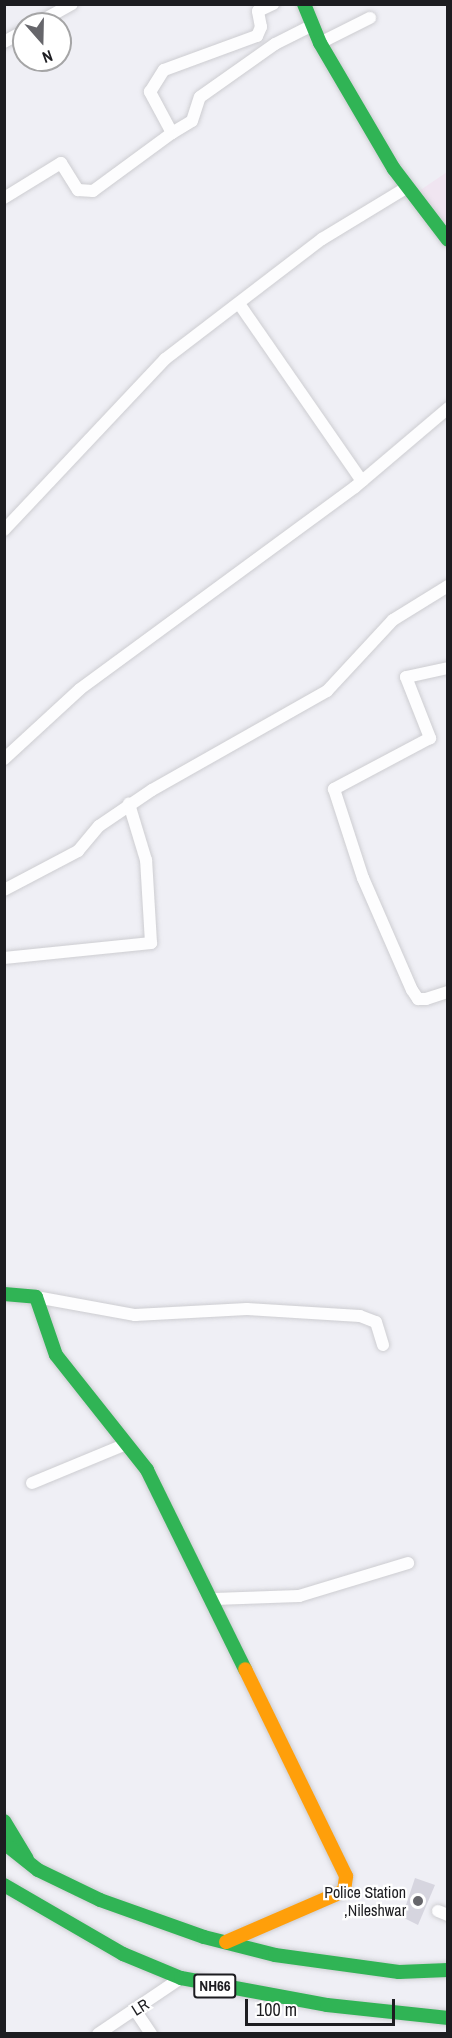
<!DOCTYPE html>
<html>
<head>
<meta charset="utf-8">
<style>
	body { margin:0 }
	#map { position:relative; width:452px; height:2038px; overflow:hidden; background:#efeff5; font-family:"Archivo Narrow",sans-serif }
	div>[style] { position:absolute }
	.education>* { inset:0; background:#f0e5f1 }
	.building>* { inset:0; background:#d6d5df }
	.roads { filter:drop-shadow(0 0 2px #cdcdd1) drop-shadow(0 0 2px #cdcdd1) }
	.street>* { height:12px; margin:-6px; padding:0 6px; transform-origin:6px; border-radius:6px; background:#fdfdfe }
	.fast>* { height:14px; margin:-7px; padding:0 7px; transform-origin:7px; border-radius:7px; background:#30b455 }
	.slow>* { height:14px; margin:-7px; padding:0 7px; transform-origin:7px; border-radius:7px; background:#ff9f0a }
	.dots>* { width:16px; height:16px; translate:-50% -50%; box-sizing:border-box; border:3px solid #fff; border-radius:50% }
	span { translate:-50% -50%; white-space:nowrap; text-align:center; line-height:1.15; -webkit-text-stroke:4.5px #fff; paint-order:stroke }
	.shield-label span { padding:2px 4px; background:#fff; border:2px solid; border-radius:4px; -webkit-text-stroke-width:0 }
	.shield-label { font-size:15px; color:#1d1d21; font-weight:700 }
	.poi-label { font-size:16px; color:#1d1d21 }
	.right { translate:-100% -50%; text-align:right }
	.street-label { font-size:16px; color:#1d1d21 }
	.frame { position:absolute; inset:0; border:6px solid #1d1d21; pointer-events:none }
	.north { position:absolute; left:12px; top:12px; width:60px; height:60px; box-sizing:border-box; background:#fff; border:2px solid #a5a5a6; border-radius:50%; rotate:160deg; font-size:16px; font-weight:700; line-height:24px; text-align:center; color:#1d1d21 }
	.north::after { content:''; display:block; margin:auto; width:21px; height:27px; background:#66666b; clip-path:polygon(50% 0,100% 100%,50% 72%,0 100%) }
	.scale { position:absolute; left:245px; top:1999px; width:150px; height:27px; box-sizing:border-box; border:3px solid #1d1d21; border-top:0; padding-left:8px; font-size:18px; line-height:21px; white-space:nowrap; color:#1d1d21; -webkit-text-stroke:4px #fff; paint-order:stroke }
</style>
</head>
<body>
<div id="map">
	<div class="education">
		<i style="clip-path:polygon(447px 172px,447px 226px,419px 191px)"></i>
	</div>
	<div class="building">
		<i style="clip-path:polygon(415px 1878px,435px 1885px,418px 1925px,402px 1917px)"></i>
	</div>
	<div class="roads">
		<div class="street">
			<i style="left:36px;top:24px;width:41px;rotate:-29.1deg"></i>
			<i style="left:4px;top:42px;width:23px;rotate:-29deg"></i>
			<i style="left:320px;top:43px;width:56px;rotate:-26.6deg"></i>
			<i style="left:172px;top:133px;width:23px;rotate:-31deg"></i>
			<i style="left:192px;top:121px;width:25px;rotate:-72deg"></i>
			<i style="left:200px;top:97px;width:92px;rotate:-35.2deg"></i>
			<i style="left:275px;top:44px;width:42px;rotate:-26.6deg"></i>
			<i style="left:4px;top:198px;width:67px;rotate:-31.6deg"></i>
			<i style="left:61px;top:163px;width:32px;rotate:58deg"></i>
			<i style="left:78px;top:190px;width:15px;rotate:4deg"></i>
			<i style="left:93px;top:191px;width:98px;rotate:-36.3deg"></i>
			<i style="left:172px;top:133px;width:47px;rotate:-118.2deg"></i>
			<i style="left:150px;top:92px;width:26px;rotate:-58deg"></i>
			<i style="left:164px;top:70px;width:99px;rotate:-20.1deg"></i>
			<i style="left:257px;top:36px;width:10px;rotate:-66deg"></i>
			<i style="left:261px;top:27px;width:16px;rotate:-101deg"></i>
			<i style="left:258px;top:11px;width:17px;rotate:-25deg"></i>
			<i style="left:240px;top:305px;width:214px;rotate:55.3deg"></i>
			<i style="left:4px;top:530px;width:235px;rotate:-46.7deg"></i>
			<i style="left:165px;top:359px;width:198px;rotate:-37.4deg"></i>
			<i style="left:322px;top:239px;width:98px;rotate:-31.3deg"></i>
			<i style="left:448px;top:668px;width:43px;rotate:167.9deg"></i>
			<i style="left:406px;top:677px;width:66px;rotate:68.5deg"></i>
			<i style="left:430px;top:738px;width:109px;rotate:152deg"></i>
			<i style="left:334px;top:789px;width:94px;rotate:72deg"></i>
			<i style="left:363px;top:878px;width:122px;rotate:66.4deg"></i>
			<i style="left:412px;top:990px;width:11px;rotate:56deg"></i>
			<i style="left:418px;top:999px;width:8px"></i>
			<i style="left:426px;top:999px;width:23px;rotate:-18deg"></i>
			<i style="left:4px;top:759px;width:103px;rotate:-42.6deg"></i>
			<i style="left:80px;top:689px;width:341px;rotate:-36.3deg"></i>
			<i style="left:355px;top:487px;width:122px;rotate:-40.3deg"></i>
			<i style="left:4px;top:890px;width:84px;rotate:-27.8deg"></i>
			<i style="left:78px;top:851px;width:33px;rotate:-50deg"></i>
			<i style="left:99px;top:826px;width:64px;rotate:-34.2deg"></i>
			<i style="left:152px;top:790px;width:201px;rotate:-29.5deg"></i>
			<i style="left:327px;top:691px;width:97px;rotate:-47.1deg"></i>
			<i style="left:393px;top:620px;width:65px;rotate:-31.7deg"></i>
			<i style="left:4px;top:958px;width:148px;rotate:-5.8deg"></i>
			<i style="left:151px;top:943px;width:83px;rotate:-93.4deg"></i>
			<i style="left:146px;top:860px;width:59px;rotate:-106.9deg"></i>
			<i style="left:36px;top:1297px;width:101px;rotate:10.3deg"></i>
			<i style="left:135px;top:1315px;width:112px;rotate:-3.1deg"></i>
			<i style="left:247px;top:1309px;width:113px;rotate:3.5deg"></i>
			<i style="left:360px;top:1316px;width:17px;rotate:21deg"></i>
			<i style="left:376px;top:1322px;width:24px;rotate:73deg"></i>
			<i style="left:32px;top:1483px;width:102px;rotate:-22.5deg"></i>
			<i style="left:214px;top:1599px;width:85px;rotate:-2deg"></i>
			<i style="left:299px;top:1596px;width:114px;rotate:-16.8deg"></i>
			<i style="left:438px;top:1911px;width:11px;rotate:22deg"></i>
			<i style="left:135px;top:2010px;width:29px;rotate:56deg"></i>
			<i style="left:98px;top:2034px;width:100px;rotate:-34deg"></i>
		</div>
		<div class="fast">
			<i style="left:304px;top:4px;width:42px;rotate:67.7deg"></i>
			<i style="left:320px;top:43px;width:146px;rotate:59.6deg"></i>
			<i style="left:394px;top:169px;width:89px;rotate:52.7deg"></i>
			<i style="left:4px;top:1294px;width:32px;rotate:5deg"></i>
			<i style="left:36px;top:1297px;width:61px;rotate:71deg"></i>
			<i style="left:56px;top:1355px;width:147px;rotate:51.6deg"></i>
			<i style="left:147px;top:1470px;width:222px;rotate:63.8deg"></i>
			<i style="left:4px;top:1821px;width:44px;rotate:58.8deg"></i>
			<i style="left:4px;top:1843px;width:43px;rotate:38.5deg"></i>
			<i style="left:38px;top:1870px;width:69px;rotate:25.8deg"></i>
			<i style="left:100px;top:1900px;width:110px;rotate:19.6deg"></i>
			<i style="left:204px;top:1937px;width:73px;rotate:14.2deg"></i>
			<i style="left:275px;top:1955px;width:125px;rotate:7.8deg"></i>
			<i style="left:399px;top:1972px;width:49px;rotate:-2.3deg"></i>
			<i style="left:4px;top:1885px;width:138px;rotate:30.1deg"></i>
			<i style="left:123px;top:1954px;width:63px;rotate:22.5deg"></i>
			<i style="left:181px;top:1978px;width:148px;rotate:10.5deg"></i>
			<i style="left:327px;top:2005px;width:122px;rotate:6.1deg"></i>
		</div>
		<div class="slow">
			<i style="left:226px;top:1942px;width:129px;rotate:-23.4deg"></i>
			<i style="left:344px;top:1891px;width:15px;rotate:-82deg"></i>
			<i style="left:346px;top:1876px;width:230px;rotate:-116deg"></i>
		</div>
	</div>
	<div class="dots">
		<i style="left:418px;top:1901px;background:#66666b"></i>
	</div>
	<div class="shield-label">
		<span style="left:215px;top:1986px">NH66</span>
	</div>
	<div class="poi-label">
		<span class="right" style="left:406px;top:1901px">Police Station<br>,Nileshwar</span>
	</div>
	<div class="street-label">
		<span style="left:140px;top:2007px;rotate:-32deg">LR</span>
	</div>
	<div class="frame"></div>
	<div class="north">N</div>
	<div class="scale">100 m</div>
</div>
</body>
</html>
